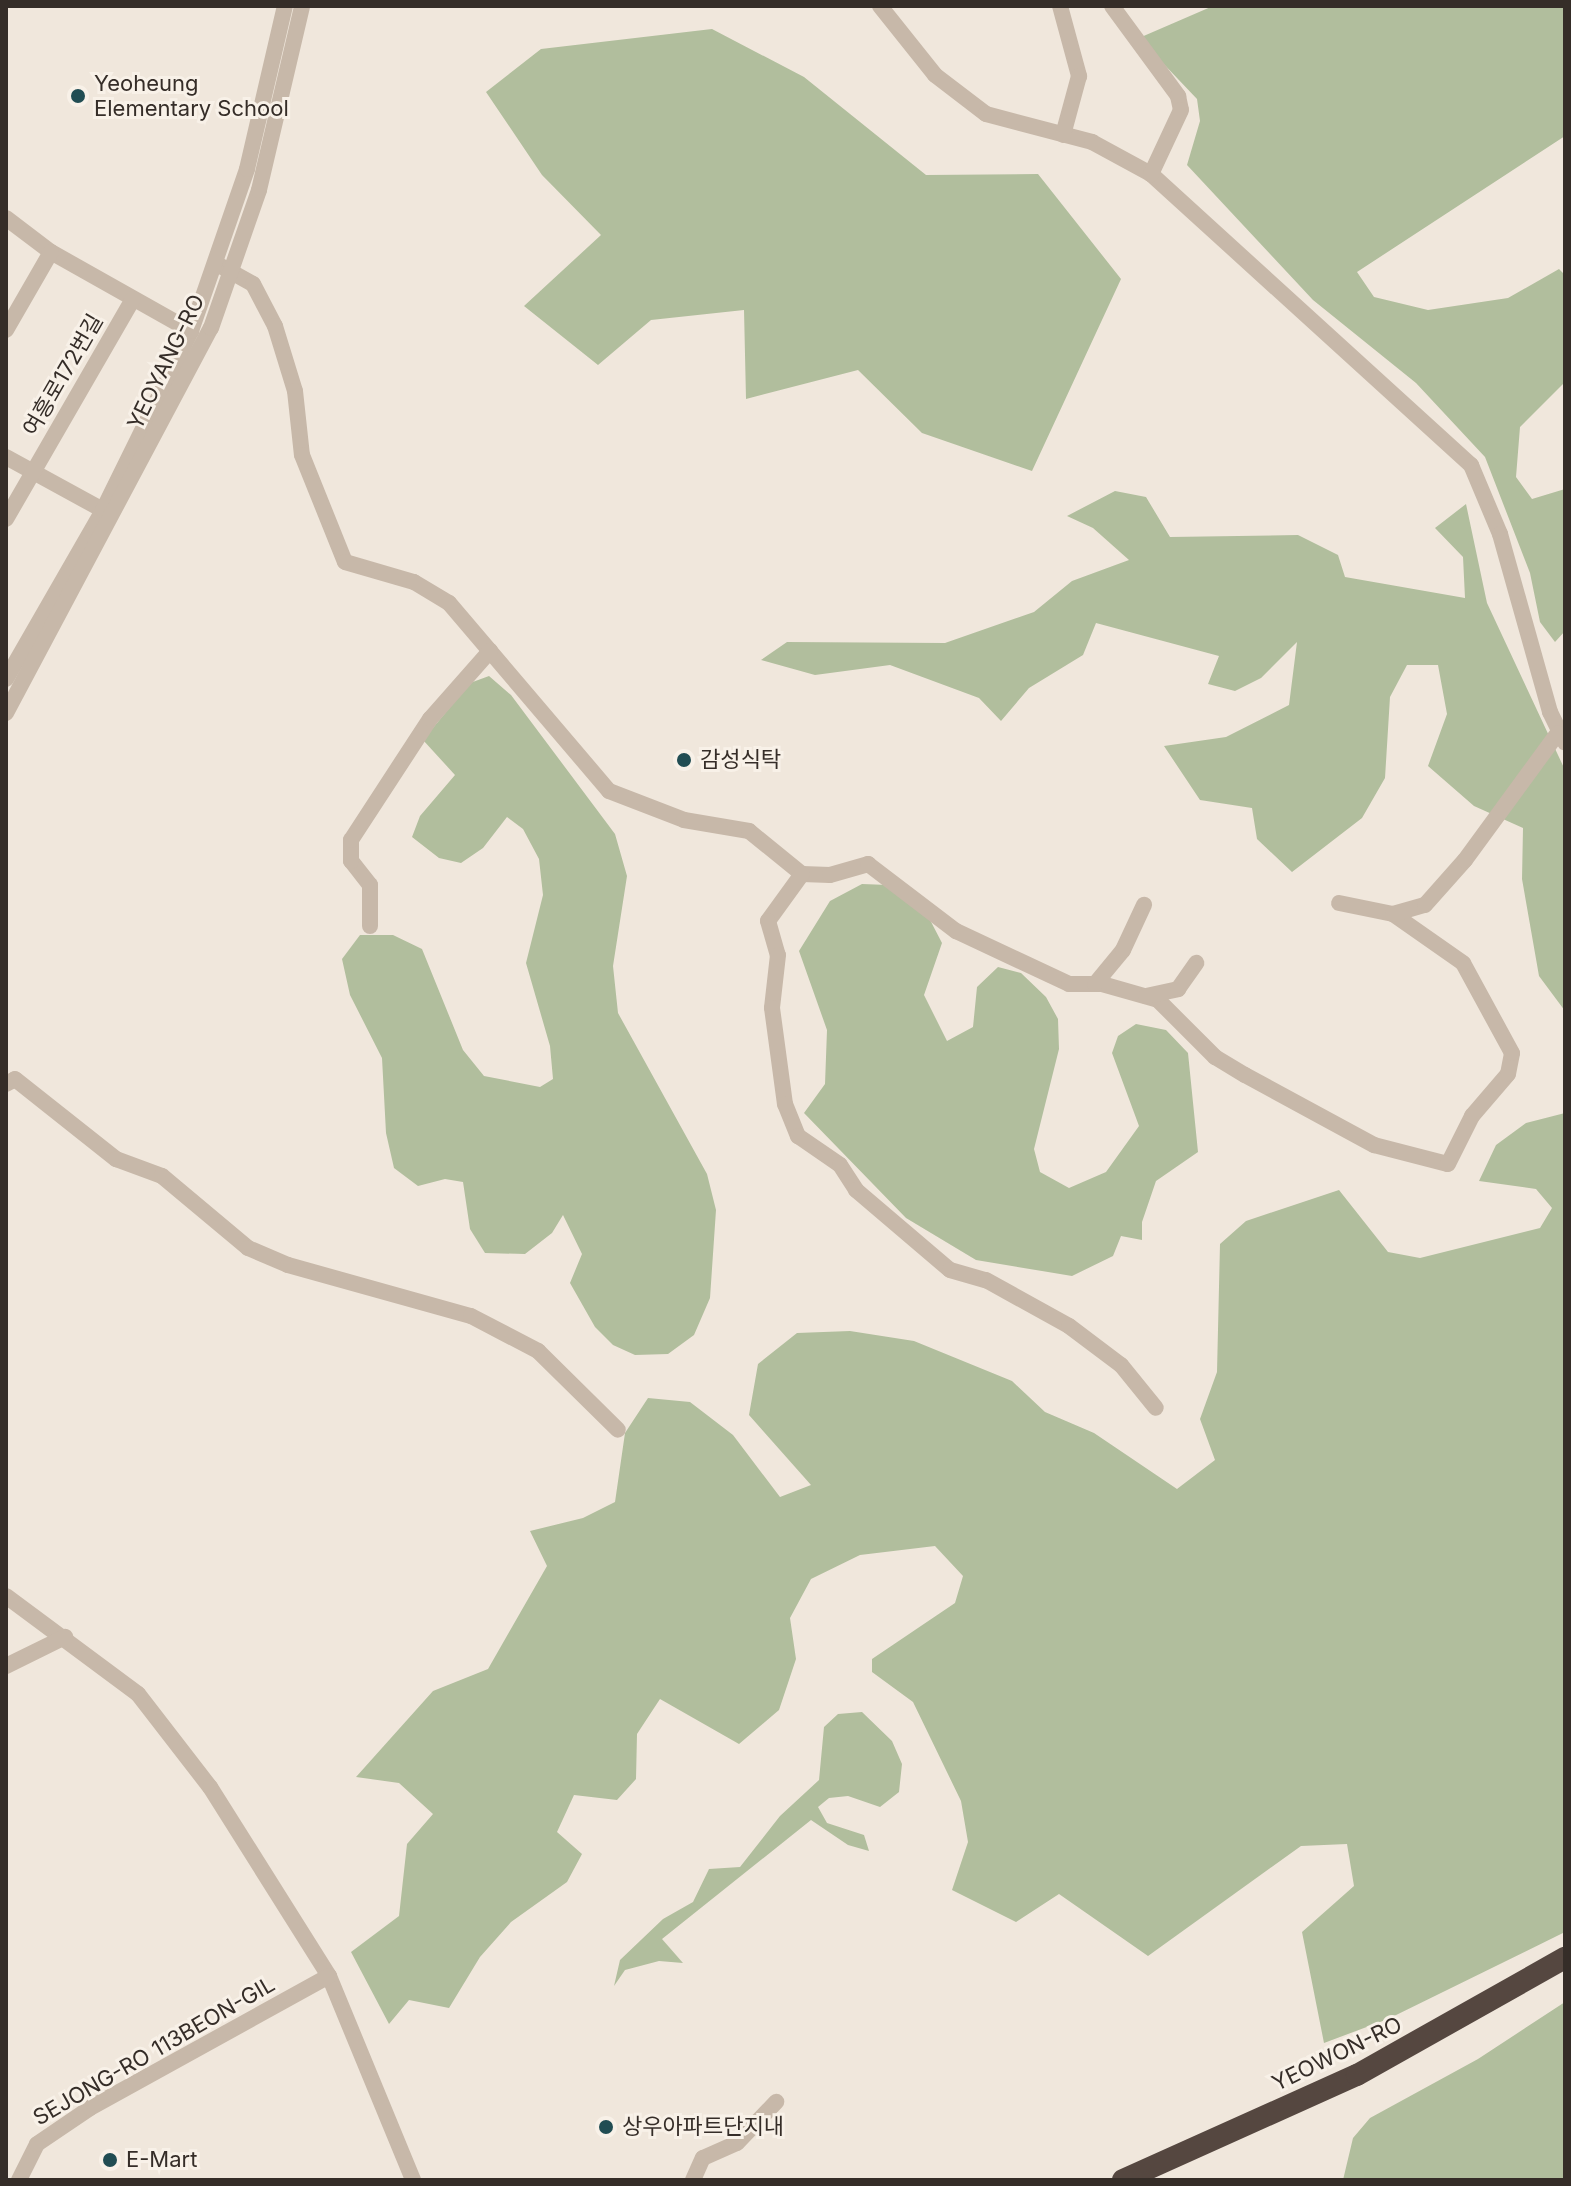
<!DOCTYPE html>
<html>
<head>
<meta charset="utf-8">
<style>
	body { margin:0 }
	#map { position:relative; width:1571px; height:2186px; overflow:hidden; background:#f0e7dc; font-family:Inter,"Noto Sans KR",sans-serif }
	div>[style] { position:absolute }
	.green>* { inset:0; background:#b1be9d }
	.minor>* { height:16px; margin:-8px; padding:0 8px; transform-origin:8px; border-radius:8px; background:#c7b8a9 }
	.highway>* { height:22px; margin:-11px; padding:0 11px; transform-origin:11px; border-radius:11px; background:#554740 }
	.dots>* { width:22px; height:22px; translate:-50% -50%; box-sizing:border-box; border:4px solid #f8f1e8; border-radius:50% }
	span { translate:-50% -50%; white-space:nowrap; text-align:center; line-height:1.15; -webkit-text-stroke:6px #f8f1e8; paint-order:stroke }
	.poi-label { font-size:22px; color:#352d28 }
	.left { translate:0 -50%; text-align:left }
	.street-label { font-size:22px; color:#352d28 }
	.frame { position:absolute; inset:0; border:8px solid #352d28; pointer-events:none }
</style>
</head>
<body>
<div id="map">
	<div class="green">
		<i style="clip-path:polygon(1213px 6px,1565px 6px,1565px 136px,1357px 272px,1374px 297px,1428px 310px,1508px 298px,1559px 269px,1565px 275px,1565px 382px,1520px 427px,1516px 477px,1532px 499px,1565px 489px,1565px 631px,1555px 642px,1540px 622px,1530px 573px,1485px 457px,1416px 383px,1313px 300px,1187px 165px,1200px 121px,1197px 99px,1139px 38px)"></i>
		<i style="clip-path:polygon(712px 29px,804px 77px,926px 175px,1038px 174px,1121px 279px,1032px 471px,922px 433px,858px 370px,746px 399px,744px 310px,651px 320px,598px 365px,524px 306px,601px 235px,542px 175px,486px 92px,541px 49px)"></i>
		<i style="clip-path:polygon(1115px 491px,1146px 497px,1170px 537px,1298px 535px,1338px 555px,1345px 577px,1465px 598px,1463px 557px,1435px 528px,1466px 504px,1487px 603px,1565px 770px,1565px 1011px,1539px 976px,1522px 879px,1523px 828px,1474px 806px,1428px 766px,1447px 714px,1438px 665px,1407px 665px,1390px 697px,1385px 778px,1362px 818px,1292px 872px,1257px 839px,1252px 808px,1200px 800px,1164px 746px,1226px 737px,1289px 705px,1297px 642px,1261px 678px,1235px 691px,1208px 684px,1219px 656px,1096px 623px,1083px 655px,1029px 688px,1001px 721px,979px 698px,890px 665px,815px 675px,761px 660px,787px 642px,945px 643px,1034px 612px,1072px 581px,1129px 560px,1093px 528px,1067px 516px)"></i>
		<i style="clip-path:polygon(489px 676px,511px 695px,615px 834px,627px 876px,613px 966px,618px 1013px,707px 1174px,716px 1210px,710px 1298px,694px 1335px,668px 1354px,635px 1355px,613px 1345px,595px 1327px,570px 1283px,582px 1254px,563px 1215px,552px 1233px,525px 1254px,485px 1253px,470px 1229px,463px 1182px,445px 1179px,418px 1186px,394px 1168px,386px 1133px,382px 1058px,350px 995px,342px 959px,360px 935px,393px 935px,422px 949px,463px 1050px,484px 1076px,540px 1087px,553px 1079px,550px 1046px,526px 963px,543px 895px,539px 859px,523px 829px,507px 817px,483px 848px,461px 863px,439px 858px,412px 837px,420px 816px,455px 775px,423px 740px,470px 683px)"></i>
		<i style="clip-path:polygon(862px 884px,888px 885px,928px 916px,942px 943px,924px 995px,947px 1041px,973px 1027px,977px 987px,998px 967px,1021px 973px,1046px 997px,1058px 1019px,1059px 1049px,1034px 1149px,1040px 1172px,1069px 1188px,1106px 1172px,1139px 1126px,1112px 1053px,1118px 1036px,1136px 1024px,1166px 1030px,1188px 1053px,1198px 1152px,1156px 1181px,1142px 1222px,1142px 1240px,1121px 1236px,1113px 1256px,1072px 1276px,976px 1260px,906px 1218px,804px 1113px,825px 1084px,827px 1030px,799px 951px,830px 901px)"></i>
		<i style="clip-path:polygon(1565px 1113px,1565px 1932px,1388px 2019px,1324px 2043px,1302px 1932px,1354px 1886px,1347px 1844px,1301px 1846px,1148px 1956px,1059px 1894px,1016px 1922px,952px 1890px,968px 1842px,961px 1801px,913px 1702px,872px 1672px,872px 1659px,955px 1603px,963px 1576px,935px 1546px,860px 1555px,811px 1579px,790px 1618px,796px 1659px,779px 1710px,739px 1744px,660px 1699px,637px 1734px,636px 1779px,617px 1800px,574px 1795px,557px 1832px,582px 1854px,567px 1882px,511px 1922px,480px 1957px,449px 2008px,409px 2000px,389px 2024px,351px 1952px,399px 1916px,407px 1844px,433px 1814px,399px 1783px,356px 1777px,433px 1691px,488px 1669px,547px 1566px,530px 1531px,583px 1518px,615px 1502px,625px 1433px,648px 1398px,690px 1402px,733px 1435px,780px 1497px,811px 1485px,749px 1415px,758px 1364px,797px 1333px,850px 1331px,914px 1341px,1012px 1381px,1045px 1412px,1094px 1433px,1177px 1489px,1215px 1460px,1200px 1419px,1217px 1372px,1220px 1244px,1246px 1221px,1339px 1190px,1388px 1252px,1420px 1258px,1540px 1228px,1552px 1208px,1536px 1189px,1479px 1181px,1496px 1145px,1526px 1123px)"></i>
		<i style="clip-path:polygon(862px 1712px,892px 1741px,902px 1764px,899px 1792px,880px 1807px,848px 1796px,829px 1798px,818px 1807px,827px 1823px,864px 1835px,869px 1851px,848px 1845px,811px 1820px,662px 1939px,683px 1963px,659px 1961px,625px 1970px,614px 1986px,620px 1960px,663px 1919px,693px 1902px,709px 1869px,740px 1867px,780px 1816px,819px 1780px,824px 1727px,838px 1714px)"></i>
		<i style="clip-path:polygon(1565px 2002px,1565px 2180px,1343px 2180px,1353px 2138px,1370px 2118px,1478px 2059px)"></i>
	</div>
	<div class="minor">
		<i style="left:880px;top:6px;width:88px;rotate:51.4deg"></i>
		<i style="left:935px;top:75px;width:64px;rotate:37.4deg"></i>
		<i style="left:986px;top:114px;width:110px;rotate:14.8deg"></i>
		<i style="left:1092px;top:142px;width:67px;rotate:28.5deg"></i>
		<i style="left:1151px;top:174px;width:433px;rotate:42.3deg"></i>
		<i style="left:1471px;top:465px;width:75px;rotate:67.2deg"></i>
		<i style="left:1500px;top:534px;width:185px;rotate:74.3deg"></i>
		<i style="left:1550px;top:712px;width:34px;rotate:64deg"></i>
		<i style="left:1060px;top:6px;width:73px;rotate:74.8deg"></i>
		<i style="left:1079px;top:76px;width:61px;rotate:105.2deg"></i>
		<i style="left:1112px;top:6px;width:112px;rotate:53.7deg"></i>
		<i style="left:1178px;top:96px;width:14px;rotate:78deg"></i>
		<i style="left:1181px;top:110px;width:71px;rotate:115.1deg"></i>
		<i style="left:6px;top:218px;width:56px;rotate:37.1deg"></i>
		<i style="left:51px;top:252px;width:161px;rotate:29.4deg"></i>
		<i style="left:217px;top:264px;width:41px;rotate:29.1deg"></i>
		<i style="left:253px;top:284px;width:47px;rotate:62.4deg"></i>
		<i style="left:275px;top:326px;width:68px;rotate:72.9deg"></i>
		<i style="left:295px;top:391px;width:64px;rotate:83.8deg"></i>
		<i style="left:302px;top:455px;width:115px;rotate:68.1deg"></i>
		<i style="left:345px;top:562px;width:72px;rotate:16.2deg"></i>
		<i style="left:414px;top:582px;width:41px;rotate:31deg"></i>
		<i style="left:449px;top:603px;width:247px;rotate:49.6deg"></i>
		<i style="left:609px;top:791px;width:80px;rotate:21.1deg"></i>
		<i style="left:684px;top:820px;width:66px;rotate:9.6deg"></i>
		<i style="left:749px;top:831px;width:68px;rotate:39.1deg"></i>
		<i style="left:802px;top:874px;width:28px;rotate:2deg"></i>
		<i style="left:830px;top:875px;width:40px;rotate:-16deg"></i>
		<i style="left:868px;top:864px;width:111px;rotate:37.3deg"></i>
		<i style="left:956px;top:931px;width:125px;rotate:25.1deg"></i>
		<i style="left:1069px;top:984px;width:33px"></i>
		<i style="left:1102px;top:984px;width:58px;rotate:15.9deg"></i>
		<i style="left:1158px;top:1000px;width:81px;rotate:45deg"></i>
		<i style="left:1215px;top:1057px;width:35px;rotate:31deg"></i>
		<i style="left:1245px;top:1075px;width:147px;rotate:28.5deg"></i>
		<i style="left:1374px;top:1145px;width:76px;rotate:14.4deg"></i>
		<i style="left:1448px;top:1164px;width:54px;rotate:-63.4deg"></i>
		<i style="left:1472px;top:1116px;width:55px;rotate:-49.4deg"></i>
		<i style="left:1508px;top:1074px;width:21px;rotate:-79deg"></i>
		<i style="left:1512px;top:1053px;width:102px;rotate:-118.6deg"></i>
		<i style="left:1463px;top:963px;width:85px;rotate:-145deg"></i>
		<i style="left:1393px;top:914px;width:55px;rotate:-168.5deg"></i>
		<i style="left:6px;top:330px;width:90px;rotate:-60deg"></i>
		<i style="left:6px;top:457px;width:111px;rotate:28.7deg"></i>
		<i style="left:6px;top:519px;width:254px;rotate:-60deg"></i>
		<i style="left:6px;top:679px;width:195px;rotate:-60.1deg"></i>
		<i style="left:103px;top:510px;width:199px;rotate:-63.8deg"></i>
		<i style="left:191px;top:331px;width:171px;rotate:-70.9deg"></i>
		<i style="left:247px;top:169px;width:167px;rotate:-76.9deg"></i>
		<i style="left:6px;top:713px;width:436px;rotate:-62deg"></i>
		<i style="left:211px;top:328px;width:146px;rotate:-70.8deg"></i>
		<i style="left:259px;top:190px;width:189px;rotate:-76.8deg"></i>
		<i style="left:802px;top:874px;width:58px;rotate:125.9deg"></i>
		<i style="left:768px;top:921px;width:35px;rotate:74deg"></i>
		<i style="left:778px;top:955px;width:53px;rotate:96.5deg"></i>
		<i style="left:772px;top:1008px;width:97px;rotate:82.3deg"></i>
		<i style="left:785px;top:1104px;width:35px;rotate:68deg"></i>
		<i style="left:798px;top:1136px;width:51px;rotate:34.6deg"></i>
		<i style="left:840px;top:1165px;width:30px;rotate:57deg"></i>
		<i style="left:856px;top:1190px;width:123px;rotate:40.4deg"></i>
		<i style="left:950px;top:1270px;width:37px;rotate:16deg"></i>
		<i style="left:986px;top:1280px;width:95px;rotate:29deg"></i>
		<i style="left:1069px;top:1326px;width:65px;rotate:36.9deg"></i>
		<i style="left:1121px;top:1365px;width:55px;rotate:50.9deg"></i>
		<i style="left:1393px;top:914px;width:33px;rotate:-16deg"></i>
		<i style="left:1425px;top:905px;width:60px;rotate:-48.4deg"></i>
		<i style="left:1465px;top:860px;width:157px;rotate:-53.8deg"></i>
		<i style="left:370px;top:926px;width:41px;rotate:-90deg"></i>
		<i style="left:370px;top:885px;width:31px;rotate:-128deg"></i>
		<i style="left:351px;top:861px;width:21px;rotate:-90deg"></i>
		<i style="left:351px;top:840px;width:145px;rotate:-56.9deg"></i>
		<i style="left:430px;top:719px;width:91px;rotate:-48.6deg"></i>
		<i style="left:1095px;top:984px;width:44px;rotate:-50.5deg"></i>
		<i style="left:1123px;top:950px;width:50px;rotate:-65deg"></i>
		<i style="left:1146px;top:996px;width:33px;rotate:-12deg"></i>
		<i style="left:1178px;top:989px;width:32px;rotate:-55deg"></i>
		<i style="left:6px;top:1084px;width:10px;rotate:-29deg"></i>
		<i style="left:15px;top:1079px;width:129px;rotate:38.4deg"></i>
		<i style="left:116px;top:1159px;width:49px;rotate:20.3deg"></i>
		<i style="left:162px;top:1176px;width:112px;rotate:39.9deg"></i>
		<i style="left:248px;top:1248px;width:43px;rotate:23deg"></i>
		<i style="left:288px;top:1265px;width:190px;rotate:15.6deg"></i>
		<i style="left:471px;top:1316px;width:76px;rotate:27.6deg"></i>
		<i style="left:538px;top:1351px;width:112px;rotate:44.6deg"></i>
		<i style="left:6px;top:1596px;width:164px;rotate:36.6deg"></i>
		<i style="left:138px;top:1694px;width:118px;rotate:52.3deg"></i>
		<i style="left:210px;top:1787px;width:223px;rotate:57.8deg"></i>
		<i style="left:329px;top:1976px;width:221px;rotate:67.6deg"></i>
		<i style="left:6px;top:1666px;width:66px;rotate:-26.2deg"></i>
		<i style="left:19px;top:2180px;width:40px;rotate:-63.4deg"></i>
		<i style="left:37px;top:2144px;width:64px;rotate:-34.2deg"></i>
		<i style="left:90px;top:2108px;width:273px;rotate:-28.9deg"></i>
		<i style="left:693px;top:2180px;width:24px;rotate:-66deg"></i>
		<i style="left:703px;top:2158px;width:37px;rotate:-24deg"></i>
		<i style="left:737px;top:2143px;width:57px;rotate:-46.4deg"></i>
	</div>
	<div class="highway">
		<i style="left:1123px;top:2180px;width:256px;rotate:-24.2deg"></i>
		<i style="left:1357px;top:2075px;width:239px;rotate:-29.4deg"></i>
	</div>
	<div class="dots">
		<i style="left:78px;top:96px;background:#214d53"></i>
		<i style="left:684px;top:760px;background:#214d53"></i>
		<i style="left:606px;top:2127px;background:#214d53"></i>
		<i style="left:110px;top:2160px;background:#214d53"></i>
	</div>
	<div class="poi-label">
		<span class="left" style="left:94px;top:96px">Yeoheung<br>Elementary School</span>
		<span class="left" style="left:700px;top:760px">감성식탁</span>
		<span class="left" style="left:622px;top:2127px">상우아파트단지내</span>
		<span class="left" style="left:126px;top:2160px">E-Mart</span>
	</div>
	<div class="street-label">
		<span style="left:166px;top:362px;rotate:-64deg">YEOYANG-RO</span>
		<span style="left:63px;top:375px;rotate:-60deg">여흥로172번길</span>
		<span style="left:154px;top:2051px;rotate:-30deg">SEJONG-RO 113BEON-GIL</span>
		<span style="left:1337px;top:2054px;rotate:-26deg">YEOWON-RO</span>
	</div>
	<div class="frame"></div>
</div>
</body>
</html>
